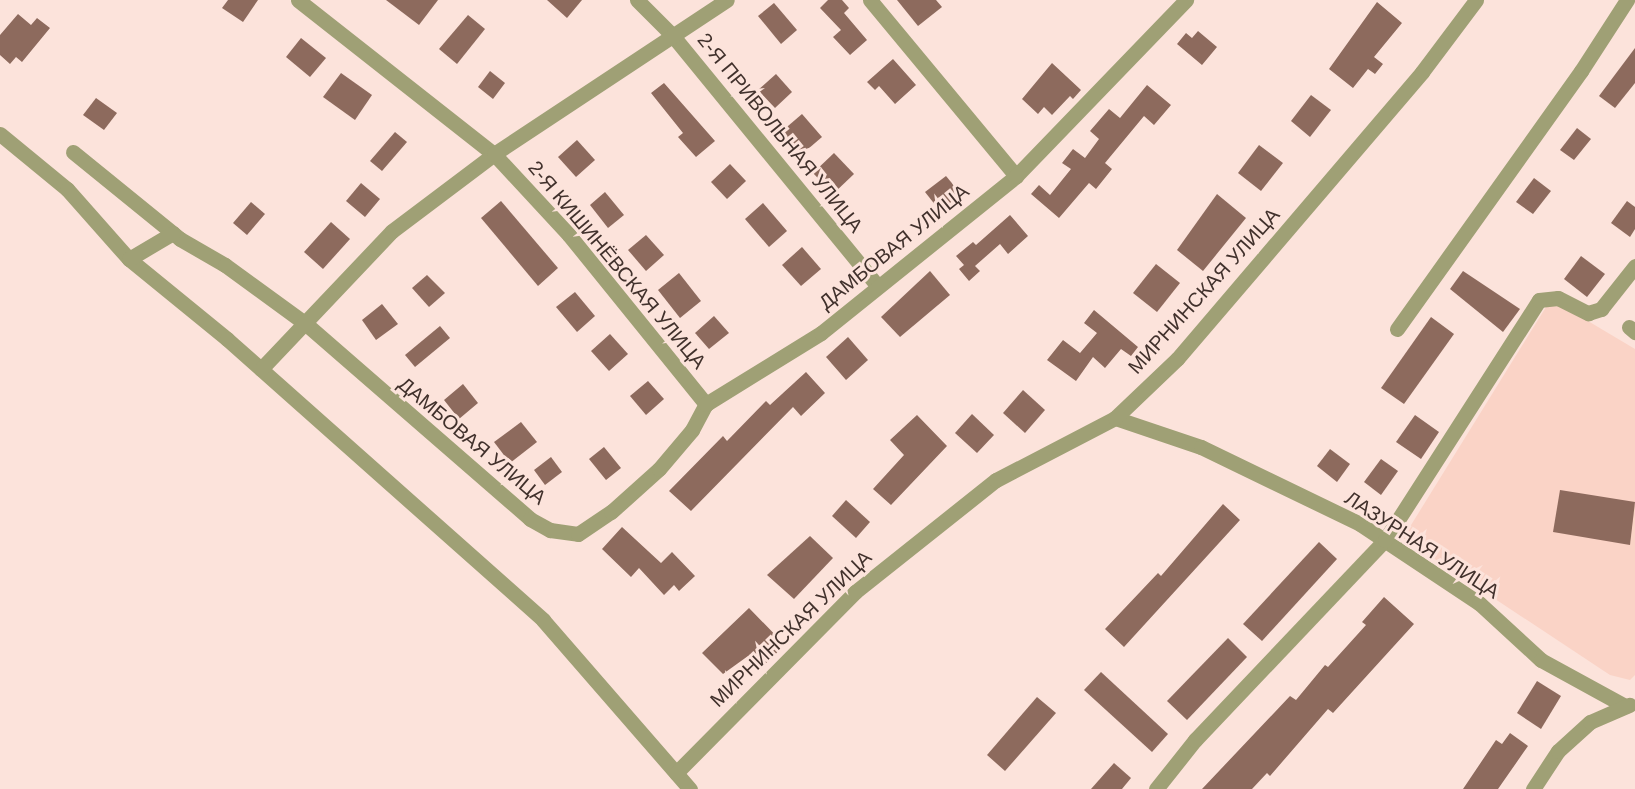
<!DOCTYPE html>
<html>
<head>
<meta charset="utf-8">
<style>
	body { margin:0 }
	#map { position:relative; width:1635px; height:789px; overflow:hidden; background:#fce3db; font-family:Helvetica,sans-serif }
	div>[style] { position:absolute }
	.built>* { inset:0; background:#fad3c6 }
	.building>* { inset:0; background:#8d6a5d }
	.minor>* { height:15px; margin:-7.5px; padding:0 7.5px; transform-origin:7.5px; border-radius:7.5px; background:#9fa075 }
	span { translate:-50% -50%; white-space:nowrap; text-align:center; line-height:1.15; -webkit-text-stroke:6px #fce3db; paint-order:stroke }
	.street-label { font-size:20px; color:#41312c }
</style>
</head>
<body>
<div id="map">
	<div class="built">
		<i style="clip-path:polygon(1551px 299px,1635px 349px,1635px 675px,1630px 680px,1610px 675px,1403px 538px)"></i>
	</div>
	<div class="building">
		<i style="clip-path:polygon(228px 0,258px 0,243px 22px,222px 8px)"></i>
		<i style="clip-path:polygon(386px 0,438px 0,419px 25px)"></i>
		<i style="clip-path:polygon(547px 0,582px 0,567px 18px)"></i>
		<i style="clip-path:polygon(828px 0,842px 0,849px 8px,844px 13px,867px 40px,850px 55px,833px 37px,841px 30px,820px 8px)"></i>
		<i style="clip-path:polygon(897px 0,936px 0,942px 7px,918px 26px)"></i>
		<i style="clip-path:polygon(1377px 2px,1402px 23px,1374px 57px,1383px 64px,1375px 74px,1368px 69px,1353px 88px,1329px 69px)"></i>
		<i style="clip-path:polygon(774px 3px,797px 30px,781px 44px,758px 16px)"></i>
		<i style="clip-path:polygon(18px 14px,31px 25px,37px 18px,50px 28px,22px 62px,16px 57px,10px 64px,0 55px,0 35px)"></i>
		<i style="clip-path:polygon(468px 15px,485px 29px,457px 64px,439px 49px)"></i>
		<i style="clip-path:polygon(1198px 31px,1217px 47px,1202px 65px,1177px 44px,1186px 33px,1192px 38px)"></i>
		<i style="clip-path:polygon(301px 38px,326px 58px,310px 77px,286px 57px)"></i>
		<i style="clip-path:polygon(1635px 48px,1635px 83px,1615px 108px,1599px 96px)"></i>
		<i style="clip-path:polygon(893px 59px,916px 85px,895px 104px,879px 86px,875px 90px,867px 82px)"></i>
		<i style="clip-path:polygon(1052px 63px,1081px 90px,1073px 99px,1070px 96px,1052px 115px,1044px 107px,1038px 114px,1022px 99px)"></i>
		<i style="clip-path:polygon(490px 71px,505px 83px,493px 99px,478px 87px)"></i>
		<i style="clip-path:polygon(341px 73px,372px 95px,355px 120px,323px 97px)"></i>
		<i style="clip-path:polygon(776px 74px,792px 92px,775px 108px,758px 90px)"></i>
		<i style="clip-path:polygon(664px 83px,715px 141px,696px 157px,678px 137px,683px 133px,651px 93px)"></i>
		<i style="clip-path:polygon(1147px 85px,1171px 105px,1154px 125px,1144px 116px,1105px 163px,1112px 169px,1096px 189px,1089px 183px,1059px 218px,1031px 194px,1039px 185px,1050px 195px,1071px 169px,1062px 163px,1073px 149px,1085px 158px,1099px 139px,1090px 131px,1109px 109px,1120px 118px)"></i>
		<i style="clip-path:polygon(1311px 95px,1331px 110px,1310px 137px,1291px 121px)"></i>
		<i style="clip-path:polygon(96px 98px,117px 113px,104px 130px,83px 115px)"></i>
		<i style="clip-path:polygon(802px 114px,822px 137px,801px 155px,781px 132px)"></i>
		<i style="clip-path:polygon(1577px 128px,1591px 139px,1574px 160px,1560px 150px)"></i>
		<i style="clip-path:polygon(395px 132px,407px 142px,382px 171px,370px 161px)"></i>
		<i style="clip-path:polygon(577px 140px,595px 160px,576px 177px,558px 157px)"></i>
		<i style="clip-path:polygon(1259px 145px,1283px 163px,1261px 191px,1238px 173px)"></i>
		<i style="clip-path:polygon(834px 153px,854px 174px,833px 194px,813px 173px)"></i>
		<i style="clip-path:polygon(730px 164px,746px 181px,727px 199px,711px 182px)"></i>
		<i style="clip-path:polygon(946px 176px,961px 194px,940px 211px,925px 192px)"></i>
		<i style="clip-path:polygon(1534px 178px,1551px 191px,1533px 214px,1516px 202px)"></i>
		<i style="clip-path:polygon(361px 183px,380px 199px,365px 217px,346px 201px)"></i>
		<i style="clip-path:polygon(605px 192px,624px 215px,608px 228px,590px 205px)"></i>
		<i style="clip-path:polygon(1217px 194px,1246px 218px,1203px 271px,1177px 250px)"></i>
		<i style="clip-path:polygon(501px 201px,558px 268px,538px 286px,481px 218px)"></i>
		<i style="clip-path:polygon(1627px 201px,1635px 207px,1635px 229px,1630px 237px,1611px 223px)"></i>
		<i style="clip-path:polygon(251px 202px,265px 214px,247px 235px,233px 223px)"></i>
		<i style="clip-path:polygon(763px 203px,787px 231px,769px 247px,745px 219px)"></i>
		<i style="clip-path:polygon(1010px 215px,1028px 236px,1008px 254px,1000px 244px,975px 266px,980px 271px,969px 281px,959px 269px,964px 265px,956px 256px,973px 242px,976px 245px)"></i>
		<i style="clip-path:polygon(331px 222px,350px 239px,323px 269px,304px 252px)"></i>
		<i style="clip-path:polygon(646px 235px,664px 255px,646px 271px,628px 250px)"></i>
		<i style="clip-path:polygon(802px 247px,821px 269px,801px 286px,782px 265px)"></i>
		<i style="clip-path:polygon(1581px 256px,1605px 274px,1587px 297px,1564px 279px)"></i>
		<i style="clip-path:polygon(1156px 264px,1180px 283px,1157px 312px,1133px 293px)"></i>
		<i style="clip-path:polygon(930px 271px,950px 295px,900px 337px,881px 317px)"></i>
		<i style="clip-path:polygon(1463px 271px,1520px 309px,1503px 332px,1450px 289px)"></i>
		<i style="clip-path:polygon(679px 273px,701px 301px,680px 318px,658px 290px)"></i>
		<i style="clip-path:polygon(427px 275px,445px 293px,429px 307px,412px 288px)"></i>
		<i style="clip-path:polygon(575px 292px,595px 316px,577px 332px,556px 307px)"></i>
		<i style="clip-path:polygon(382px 304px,398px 324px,376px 340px,362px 320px)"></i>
		<i style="clip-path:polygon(1094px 310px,1138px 347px,1131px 356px,1121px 349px,1105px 368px,1093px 357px,1076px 381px,1047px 360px,1063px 340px,1080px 353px,1097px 333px,1084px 323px)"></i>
		<i style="clip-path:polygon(714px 316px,729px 333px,709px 349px,695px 333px)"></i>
		<i style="clip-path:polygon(1431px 317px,1454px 334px,1404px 404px,1381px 388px)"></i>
		<i style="clip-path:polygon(440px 326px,450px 338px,415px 367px,405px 355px)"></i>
		<i style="clip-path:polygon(610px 334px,628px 354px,609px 371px,591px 351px)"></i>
		<i style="clip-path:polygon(848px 337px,868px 360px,846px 380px,826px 357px)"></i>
		<i style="clip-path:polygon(806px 372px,825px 393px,801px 416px,793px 407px,691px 511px,669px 491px,723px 436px,727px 441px,766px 401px,770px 405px)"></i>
		<i style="clip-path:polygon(648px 381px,664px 399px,646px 415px,630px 396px)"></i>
		<i style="clip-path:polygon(463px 384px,478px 403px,459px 419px,444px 400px)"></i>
		<i style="clip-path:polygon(1023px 390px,1045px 410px,1025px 433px,1003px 413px)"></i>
		<i style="clip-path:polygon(972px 414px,994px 435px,977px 453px,955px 433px)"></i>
		<i style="clip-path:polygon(917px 415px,947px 446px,891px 505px,873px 489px,904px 455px,890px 440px)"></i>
		<i style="clip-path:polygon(1415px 415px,1439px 432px,1421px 459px,1396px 442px)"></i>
		<i style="clip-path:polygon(521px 422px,537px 442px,510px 463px,494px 442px)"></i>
		<i style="clip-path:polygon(604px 447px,621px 468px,606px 480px,589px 459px)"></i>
		<i style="clip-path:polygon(1330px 449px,1350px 464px,1337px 482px,1317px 466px)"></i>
		<i style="clip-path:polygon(551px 457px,562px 472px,545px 485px,534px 470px)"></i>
		<i style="clip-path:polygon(1381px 459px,1398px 471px,1381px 495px,1364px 482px)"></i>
		<i style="clip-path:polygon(1560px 490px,1635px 502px,1630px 545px,1553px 532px)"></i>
		<i style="clip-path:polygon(846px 500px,870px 522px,856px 538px,832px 516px)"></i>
		<i style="clip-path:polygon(1223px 504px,1240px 520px,1124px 647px,1105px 629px,1158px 573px,1161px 576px)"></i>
		<i style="clip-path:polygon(622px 527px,661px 563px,672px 552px,695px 576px,679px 591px,674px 585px,664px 595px,639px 568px,631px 577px,602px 549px)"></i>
		<i style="clip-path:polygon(810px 536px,833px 558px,794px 599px,767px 575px)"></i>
		<i style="clip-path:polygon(1319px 542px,1337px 559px,1262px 641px,1243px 624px)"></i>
		<i style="clip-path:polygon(1384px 597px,1414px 624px,1333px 713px,1328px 709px,1270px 776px,1267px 773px,1252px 789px,1202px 789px,1290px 696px,1296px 700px,1325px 665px,1328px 667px,1366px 625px,1362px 622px)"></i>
		<i style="clip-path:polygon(749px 608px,785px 645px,760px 669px,748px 656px,723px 674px,702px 653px)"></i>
		<i style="clip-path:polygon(1228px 638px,1247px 657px,1187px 720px,1167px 701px)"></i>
		<i style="clip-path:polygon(1101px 672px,1168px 734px,1152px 752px,1084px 690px)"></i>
		<i style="clip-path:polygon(1537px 681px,1561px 696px,1541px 729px,1517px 713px)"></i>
		<i style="clip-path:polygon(1037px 697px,1056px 713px,1005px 771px,987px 755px)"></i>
		<i style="clip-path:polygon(1510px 733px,1528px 746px,1498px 789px,1463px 789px,1496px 740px,1502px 744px)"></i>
		<i style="clip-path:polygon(1114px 763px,1131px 778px,1122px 789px,1091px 789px)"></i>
	</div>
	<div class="minor">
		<i style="left:298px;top:0;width:249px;rotate:38.2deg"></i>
		<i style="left:494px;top:154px;width:110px;rotate:47.2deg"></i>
		<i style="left:569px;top:235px;width:218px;rotate:51deg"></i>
		<i style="left:637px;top:0;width:51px;rotate:45deg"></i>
		<i style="left:673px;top:36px;width:322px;rotate:50.7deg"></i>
		<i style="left:870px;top:0;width:229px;rotate:50.3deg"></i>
		<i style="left:0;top:134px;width:87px;rotate:39.4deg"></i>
		<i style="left:67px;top:189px;width:94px;rotate:48.5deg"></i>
		<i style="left:129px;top:259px;width:127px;rotate:39.2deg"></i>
		<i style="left:227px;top:339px;width:423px;rotate:41.6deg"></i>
		<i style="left:543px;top:620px;width:224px;rotate:49deg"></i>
		<i style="left:73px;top:152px;width:138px;rotate:39.1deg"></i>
		<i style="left:180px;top:239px;width:52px;rotate:30deg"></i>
		<i style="left:225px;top:265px;width:100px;rotate:36.1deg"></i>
		<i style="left:306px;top:324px;width:297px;rotate:41deg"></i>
		<i style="left:530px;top:519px;width:23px;rotate:29deg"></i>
		<i style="left:550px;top:530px;width:28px;rotate:8deg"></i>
		<i style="left:578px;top:534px;width:40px;rotate:-34deg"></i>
		<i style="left:611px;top:512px;width:64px;rotate:-41.9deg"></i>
		<i style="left:659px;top:469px;width:51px;rotate:-49.8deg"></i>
		<i style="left:692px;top:430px;width:30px;rotate:-62deg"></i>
		<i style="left:706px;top:404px;width:135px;rotate:-31.7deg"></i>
		<i style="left:821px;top:333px;width:250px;rotate:-38.8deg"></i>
		<i style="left:1016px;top:176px;width:245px;rotate:-46deg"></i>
		<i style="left:129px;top:259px;width:51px;rotate:-30.6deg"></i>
		<i style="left:1629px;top:327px;width:8px;rotate:40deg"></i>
		<i style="left:1397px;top:329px;width:317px;rotate:-54.5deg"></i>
		<i style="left:1581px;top:71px;width:85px;rotate:-57.1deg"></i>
		<i style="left:261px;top:369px;width:190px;rotate:-46.5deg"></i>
		<i style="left:392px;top:231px;width:128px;rotate:-37deg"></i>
		<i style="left:494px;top:154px;width:279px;rotate:-33.5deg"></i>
		<i style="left:1115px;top:418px;width:91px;rotate:18.6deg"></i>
		<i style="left:1201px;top:447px;width:177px;rotate:25.8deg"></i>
		<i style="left:1360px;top:524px;width:143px;rotate:33.6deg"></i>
		<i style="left:1479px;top:603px;width:84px;rotate:42.6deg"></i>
		<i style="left:1541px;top:660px;width:96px;rotate:28.7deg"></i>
		<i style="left:676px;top:773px;width:255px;rotate:-45.3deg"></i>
		<i style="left:855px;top:592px;width:180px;rotate:-38.5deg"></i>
		<i style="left:996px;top:480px;width:134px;rotate:-27.5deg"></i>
		<i style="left:1115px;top:418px;width:86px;rotate:-43.6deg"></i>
		<i style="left:1177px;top:359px;width:377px;rotate:-49.5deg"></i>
		<i style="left:1422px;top:72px;width:90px;rotate:-53.1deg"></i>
		<i style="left:1156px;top:789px;width:63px;rotate:-51.5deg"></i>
		<i style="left:1195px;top:740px;width:276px;rotate:-46.5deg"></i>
		<i style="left:1385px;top:540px;width:285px;rotate:-57.3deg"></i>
		<i style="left:1539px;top:300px;width:19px;rotate:-6deg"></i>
		<i style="left:1558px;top:298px;width:34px;rotate:27deg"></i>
		<i style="left:1588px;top:313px;width:14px;rotate:-17deg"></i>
		<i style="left:1601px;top:309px;width:55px;rotate:-51.7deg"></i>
		<i style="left:1533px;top:789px;width:45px;rotate:-56.7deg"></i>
		<i style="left:1558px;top:751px;width:43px;rotate:-42.2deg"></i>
		<i style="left:1590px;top:722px;width:43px;rotate:-23.6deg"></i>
	</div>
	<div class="street-label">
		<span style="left:780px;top:133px;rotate:51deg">2-Я ПРИВОЛЬНАЯ УЛИЦА</span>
		<span style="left:894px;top:247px;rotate:-39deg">ДАМБОВАЯ УЛИЦА</span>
		<span style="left:617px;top:265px;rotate:50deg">2-Я КИШИНЁВСКАЯ УЛИЦА</span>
		<span style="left:1204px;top:291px;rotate:-48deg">МИРНИНСКАЯ УЛИЦА</span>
		<span style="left:472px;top:441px;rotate:40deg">ДАМБОВАЯ УЛИЦА</span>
		<span style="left:1422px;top:545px;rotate:33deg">ЛАЗУРНАЯ УЛИЦА</span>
		<span style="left:791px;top:629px;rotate:-44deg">МИРНИНСКАЯ УЛИЦА</span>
	</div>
</div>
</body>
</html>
